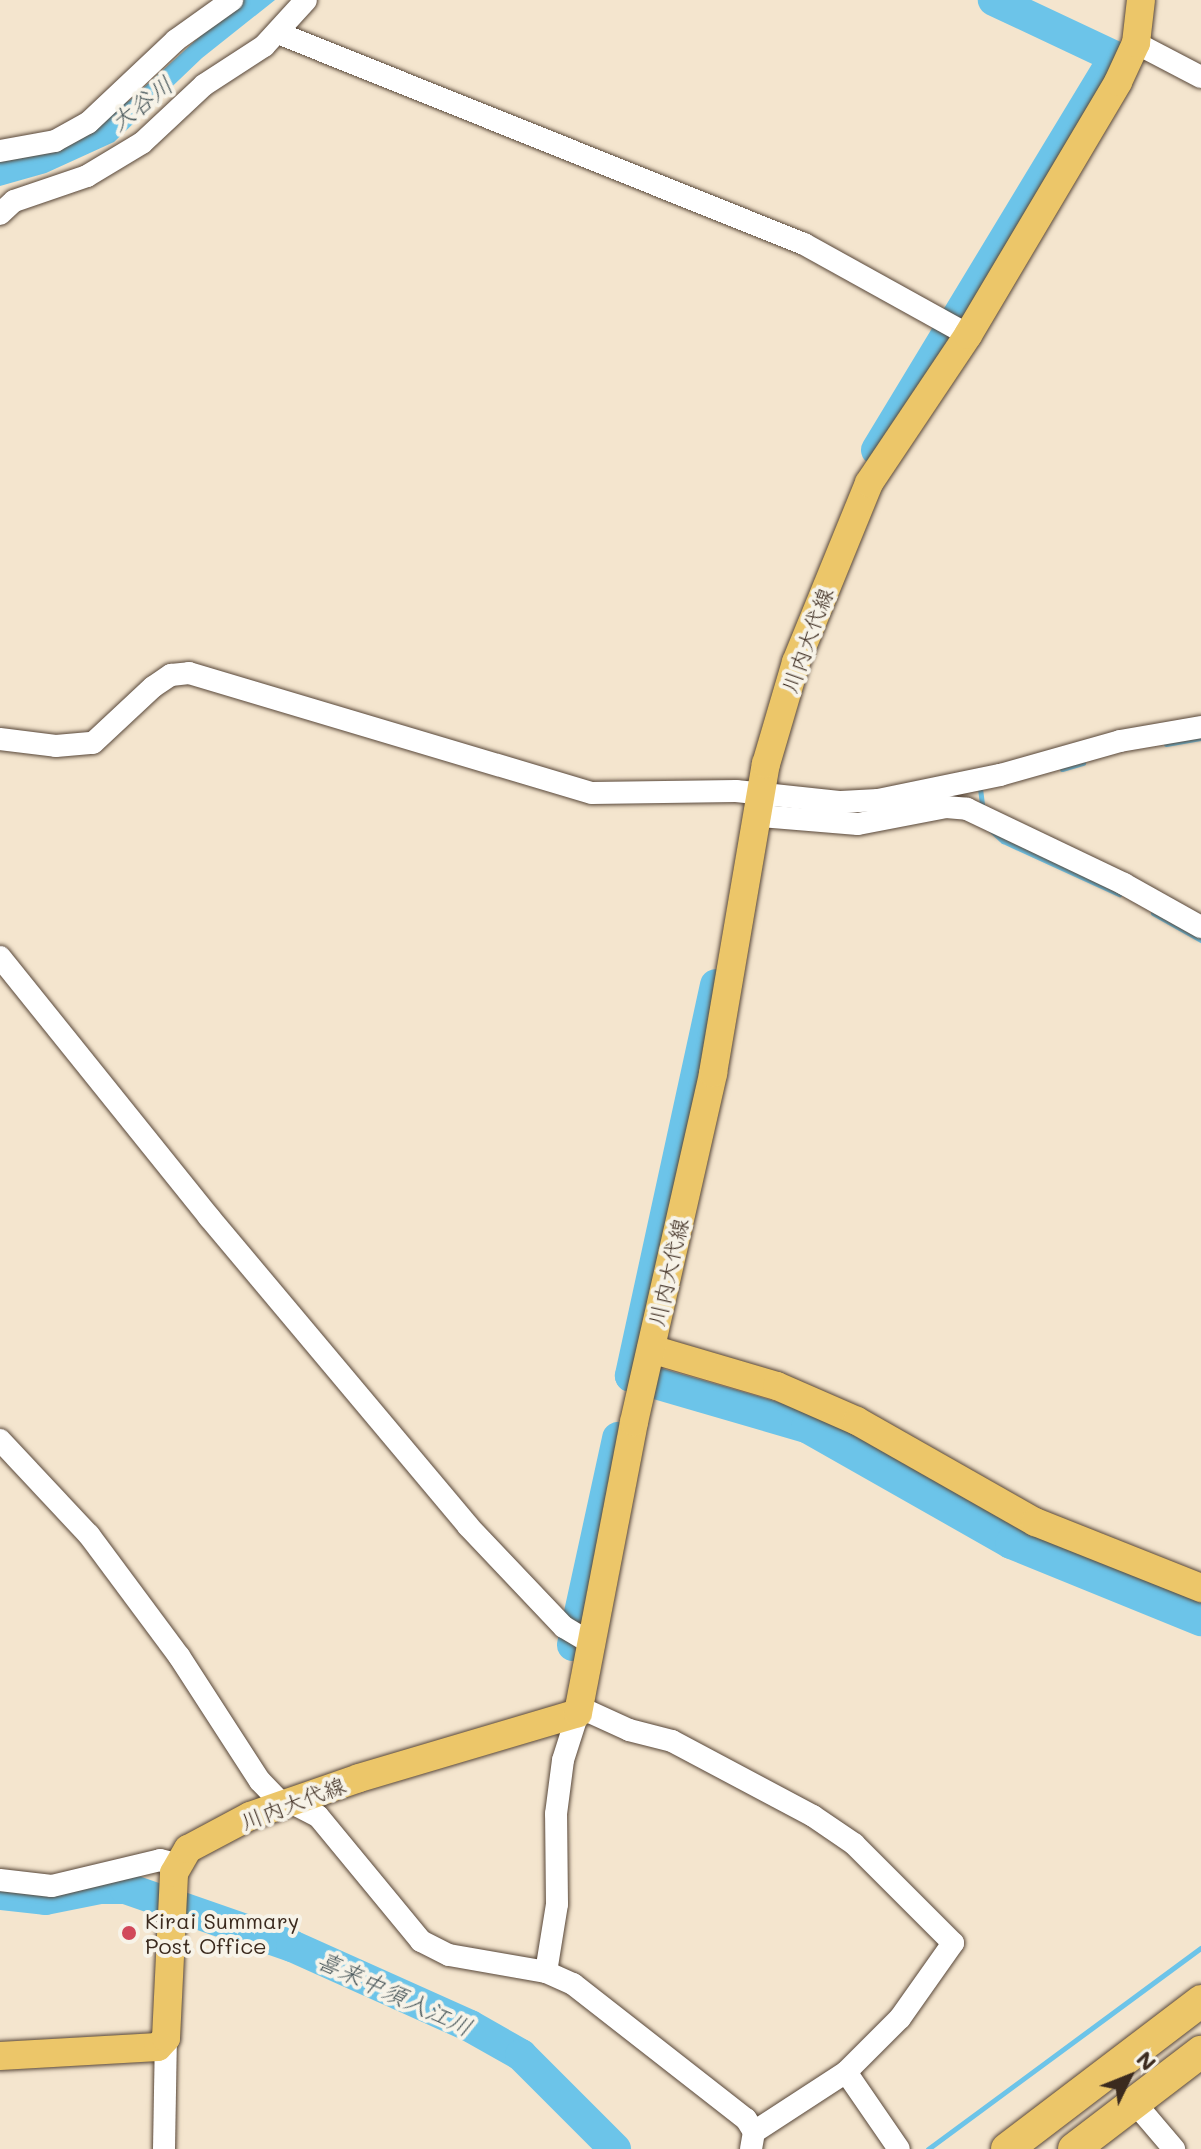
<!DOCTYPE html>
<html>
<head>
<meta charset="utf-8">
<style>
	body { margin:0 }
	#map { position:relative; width:1201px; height:2149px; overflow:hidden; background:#f4e5ce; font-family:Mali,"Klee One",sans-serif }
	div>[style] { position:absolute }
	.water>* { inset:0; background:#6cc4e9 }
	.stream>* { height:5px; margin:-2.5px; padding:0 2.5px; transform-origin:2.5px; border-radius:2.5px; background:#6cc4e9 }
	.river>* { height:32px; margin:-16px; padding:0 16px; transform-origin:16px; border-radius:16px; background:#6cc4e9 }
	.roads { filter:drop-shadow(0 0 2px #574638) drop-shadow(0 0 2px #574638) }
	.minor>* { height:22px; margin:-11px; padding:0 11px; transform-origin:11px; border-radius:11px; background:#fff }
	.major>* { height:28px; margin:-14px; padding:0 14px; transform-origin:14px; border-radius:14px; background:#ecc669 }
	.highway>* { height:32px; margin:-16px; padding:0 16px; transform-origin:16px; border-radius:16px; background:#ecc669 }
	.dots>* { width:22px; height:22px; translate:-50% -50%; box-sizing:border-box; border:4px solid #f7f3e8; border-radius:50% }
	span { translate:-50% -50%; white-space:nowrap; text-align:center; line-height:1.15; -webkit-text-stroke:8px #f7f3e8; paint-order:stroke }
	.street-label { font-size:22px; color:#3b2a1e }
	.poi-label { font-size:22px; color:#3b2a1e }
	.left { translate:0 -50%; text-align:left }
	.water-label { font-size:24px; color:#4a585b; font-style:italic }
	.north { position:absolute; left:1089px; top:2037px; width:80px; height:80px; -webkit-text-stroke:6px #f7f3e8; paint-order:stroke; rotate:47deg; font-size:22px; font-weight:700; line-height:32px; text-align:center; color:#3b2a1e }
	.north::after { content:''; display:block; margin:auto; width:28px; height:36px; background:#3b2a1e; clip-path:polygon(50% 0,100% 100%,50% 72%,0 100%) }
</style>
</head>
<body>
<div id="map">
	<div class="water">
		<i style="clip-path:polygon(240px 0,275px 0,202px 58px,114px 142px,46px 173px,0 186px,0 159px,129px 101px)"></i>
	</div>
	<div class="stream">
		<i style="left:1166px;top:744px;width:36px;rotate:-10deg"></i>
		<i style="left:1062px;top:769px;width:22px;rotate:-16deg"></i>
		<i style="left:980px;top:788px;width:23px;rotate:83deg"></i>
		<i style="left:985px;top:825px;width:24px;rotate:42deg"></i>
		<i style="left:1003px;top:841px;width:128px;rotate:24.6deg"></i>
		<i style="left:1153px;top:913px;width:55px;rotate:29.4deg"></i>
		<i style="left:928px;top:2149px;width:339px;rotate:-36.4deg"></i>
	</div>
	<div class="river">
		<i style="left:877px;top:450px;width:459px;rotate:-58.8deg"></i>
		<i style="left:1115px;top:57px;width:134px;rotate:-154.8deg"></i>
		<i style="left:716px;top:985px;width:400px;rotate:102.3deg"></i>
		<i style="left:631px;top:1376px;width:183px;rotate:16.2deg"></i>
		<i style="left:807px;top:1427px;width:235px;rotate:29.6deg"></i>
		<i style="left:1011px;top:1543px;width:205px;rotate:22.1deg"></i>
		<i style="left:573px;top:1645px;width:212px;rotate:-77.7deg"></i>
		<i style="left:0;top:1894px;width:45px;rotate:6.3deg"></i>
		<i style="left:45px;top:1899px;width:56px;rotate:-11.3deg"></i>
		<i style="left:100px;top:1888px;width:25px"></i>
		<i style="left:125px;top:1888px;width:177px;rotate:19.2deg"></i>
		<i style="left:292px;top:1946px;width:195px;rotate:24.2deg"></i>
		<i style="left:470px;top:2026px;width:59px;rotate:29.6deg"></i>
		<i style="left:521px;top:2055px;width:133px;rotate:45deg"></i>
	</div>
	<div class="roads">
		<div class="minor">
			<i style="left:278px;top:33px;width:567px;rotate:21.86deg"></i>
			<i style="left:804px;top:244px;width:188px;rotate:29deg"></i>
			<i style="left:1136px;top:43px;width:73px;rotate:27.6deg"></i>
			<i style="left:0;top:151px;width:56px;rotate:-10.3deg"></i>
			<i style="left:55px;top:141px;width:38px;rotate:-29deg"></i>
			<i style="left:88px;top:123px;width:121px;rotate:-43.3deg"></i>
			<i style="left:176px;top:40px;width:69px;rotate:-35.5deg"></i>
			<i style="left:0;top:214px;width:19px;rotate:-43deg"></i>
			<i style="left:14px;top:201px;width:77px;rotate:-18.9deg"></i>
			<i style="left:87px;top:176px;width:64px;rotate:-31deg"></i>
			<i style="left:142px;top:143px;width:85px;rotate:-43.1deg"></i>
			<i style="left:204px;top:85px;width:72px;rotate:-33deg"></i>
			<i style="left:264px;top:46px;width:62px;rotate:-47.6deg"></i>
			<i style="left:0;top:739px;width:56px;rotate:7.1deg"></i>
			<i style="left:56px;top:746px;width:37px;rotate:-5deg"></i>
			<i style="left:93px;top:743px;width:82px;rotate:-43deg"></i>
			<i style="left:153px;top:687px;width:22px;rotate:-34deg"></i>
			<i style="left:171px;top:675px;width:18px;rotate:-6deg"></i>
			<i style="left:189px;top:673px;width:420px;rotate:16.6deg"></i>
			<i style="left:592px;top:793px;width:144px;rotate:-0.8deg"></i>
			<i style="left:736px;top:791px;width:106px;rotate:6deg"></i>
			<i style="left:841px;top:802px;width:37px;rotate:-3deg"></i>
			<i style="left:878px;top:800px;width:125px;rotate:-11.6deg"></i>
			<i style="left:1000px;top:775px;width:125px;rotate:-15.8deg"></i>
			<i style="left:1120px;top:741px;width:82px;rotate:-9.8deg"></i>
			<i style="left:761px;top:816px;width:97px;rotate:4.7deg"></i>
			<i style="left:858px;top:824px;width:90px;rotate:-10.9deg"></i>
			<i style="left:946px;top:807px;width:21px;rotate:5deg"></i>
			<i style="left:967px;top:809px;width:174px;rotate:25.5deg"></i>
			<i style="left:1124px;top:884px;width:88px;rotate:29.2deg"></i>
			<i style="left:0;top:957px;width:334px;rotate:51.2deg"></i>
			<i style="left:209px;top:1217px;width:403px;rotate:50deg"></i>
			<i style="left:468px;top:1526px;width:139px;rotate:46.5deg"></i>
			<i style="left:564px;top:1627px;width:29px;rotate:31deg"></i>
			<i style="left:0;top:1440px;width:130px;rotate:46.9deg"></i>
			<i style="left:89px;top:1535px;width:151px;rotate:53.4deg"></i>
			<i style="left:179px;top:1656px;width:149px;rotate:57.1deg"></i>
			<i style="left:260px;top:1781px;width:35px;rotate:46deg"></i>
			<i style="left:581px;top:1708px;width:53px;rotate:24.6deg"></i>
			<i style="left:629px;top:1730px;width:44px;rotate:14.3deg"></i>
			<i style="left:672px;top:1741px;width:160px;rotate:28deg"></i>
			<i style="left:813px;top:1816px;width:50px;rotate:34.3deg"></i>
			<i style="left:854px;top:1844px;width:140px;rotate:45deg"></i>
			<i style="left:953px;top:1943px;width:92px;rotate:125.2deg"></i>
			<i style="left:900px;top:2018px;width:76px;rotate:135deg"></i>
			<i style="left:292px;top:1803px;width:29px;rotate:27deg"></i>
			<i style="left:318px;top:1816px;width:162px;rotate:50.5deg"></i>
			<i style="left:421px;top:1941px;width:31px;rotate:27deg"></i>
			<i style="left:449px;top:1955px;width:98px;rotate:9.9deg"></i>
			<i style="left:546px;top:1972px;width:30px;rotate:24deg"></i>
			<i style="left:573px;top:1984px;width:219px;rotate:38deg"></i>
			<i style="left:746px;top:2119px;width:15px;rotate:58deg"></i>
			<i style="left:754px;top:2132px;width:17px;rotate:100deg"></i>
			<i style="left:0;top:1880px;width:52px;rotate:6.6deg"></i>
			<i style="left:52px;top:1886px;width:111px;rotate:-13.5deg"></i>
			<i style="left:160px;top:1860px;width:16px;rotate:14deg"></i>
			<i style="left:546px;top:1972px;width:69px;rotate:-80.8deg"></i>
			<i style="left:557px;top:1904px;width:90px;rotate:-90.6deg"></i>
			<i style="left:556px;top:1814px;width:54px;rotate:-82.6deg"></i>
			<i style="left:563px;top:1760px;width:49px;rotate:-72.3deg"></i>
			<i style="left:1134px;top:2102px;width:62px;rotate:49.6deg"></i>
			<i style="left:754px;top:2132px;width:110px;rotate:-33.1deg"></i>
			<i style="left:846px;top:2072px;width:93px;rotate:55.5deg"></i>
			<i style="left:164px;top:2149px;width:111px;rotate:-89deg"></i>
		</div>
		<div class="major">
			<i style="left:651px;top:1349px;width:131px;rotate:16.4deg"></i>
			<i style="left:777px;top:1386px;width:87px;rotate:23.6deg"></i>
			<i style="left:857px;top:1421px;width:205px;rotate:29.6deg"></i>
			<i style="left:1035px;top:1522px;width:179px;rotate:21.7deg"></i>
			<i style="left:0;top:2056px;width:158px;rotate:-3.3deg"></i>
			<i style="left:158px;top:2047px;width:12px;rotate:-48deg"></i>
			<i style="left:166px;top:2038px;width:165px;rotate:-87.2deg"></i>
			<i style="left:174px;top:1873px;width:28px;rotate:-60deg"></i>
			<i style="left:188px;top:1849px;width:70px;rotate:-28deg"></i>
			<i style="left:250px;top:1816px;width:115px;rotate:-19.2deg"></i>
			<i style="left:359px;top:1778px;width:228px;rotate:-16.5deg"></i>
			<i style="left:578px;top:1713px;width:296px;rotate:-79.1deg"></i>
			<i style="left:634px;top:1422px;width:358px;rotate:-77.2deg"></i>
			<i style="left:713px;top:1073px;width:314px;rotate:-80.3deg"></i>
			<i style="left:766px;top:764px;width:106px;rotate:-73.6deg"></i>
			<i style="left:796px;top:662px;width:193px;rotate:-67.8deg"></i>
			<i style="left:869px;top:483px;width:178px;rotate:-56.2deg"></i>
			<i style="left:968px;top:335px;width:294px;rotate:-59.3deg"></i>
			<i style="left:1118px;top:82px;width:43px;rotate:-65.2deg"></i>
			<i style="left:1136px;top:43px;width:43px;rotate:-83.4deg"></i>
		</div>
		<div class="highway">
			<i style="left:1007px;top:2149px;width:244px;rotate:-37.3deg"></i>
			<i style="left:1074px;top:2149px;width:160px;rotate:-37.4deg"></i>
		</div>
	</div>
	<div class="dots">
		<i style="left:129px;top:1933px;background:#d1495b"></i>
	</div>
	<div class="street-label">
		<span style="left:807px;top:640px;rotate:-70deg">川内大代線</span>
		<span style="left:668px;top:1272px;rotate:-77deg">川内大代線</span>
		<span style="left:293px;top:1803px;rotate:-21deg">川内大代線</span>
	</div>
	<div class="poi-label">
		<span class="left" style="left:145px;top:1933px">Kirai Summary<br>Post Office</span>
	</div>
	<div class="water-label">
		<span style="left:141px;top:103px;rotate:-38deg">大谷川</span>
		<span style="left:395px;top:1993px;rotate:25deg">喜来中須入江川</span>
	</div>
	<div class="north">N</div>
</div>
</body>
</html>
